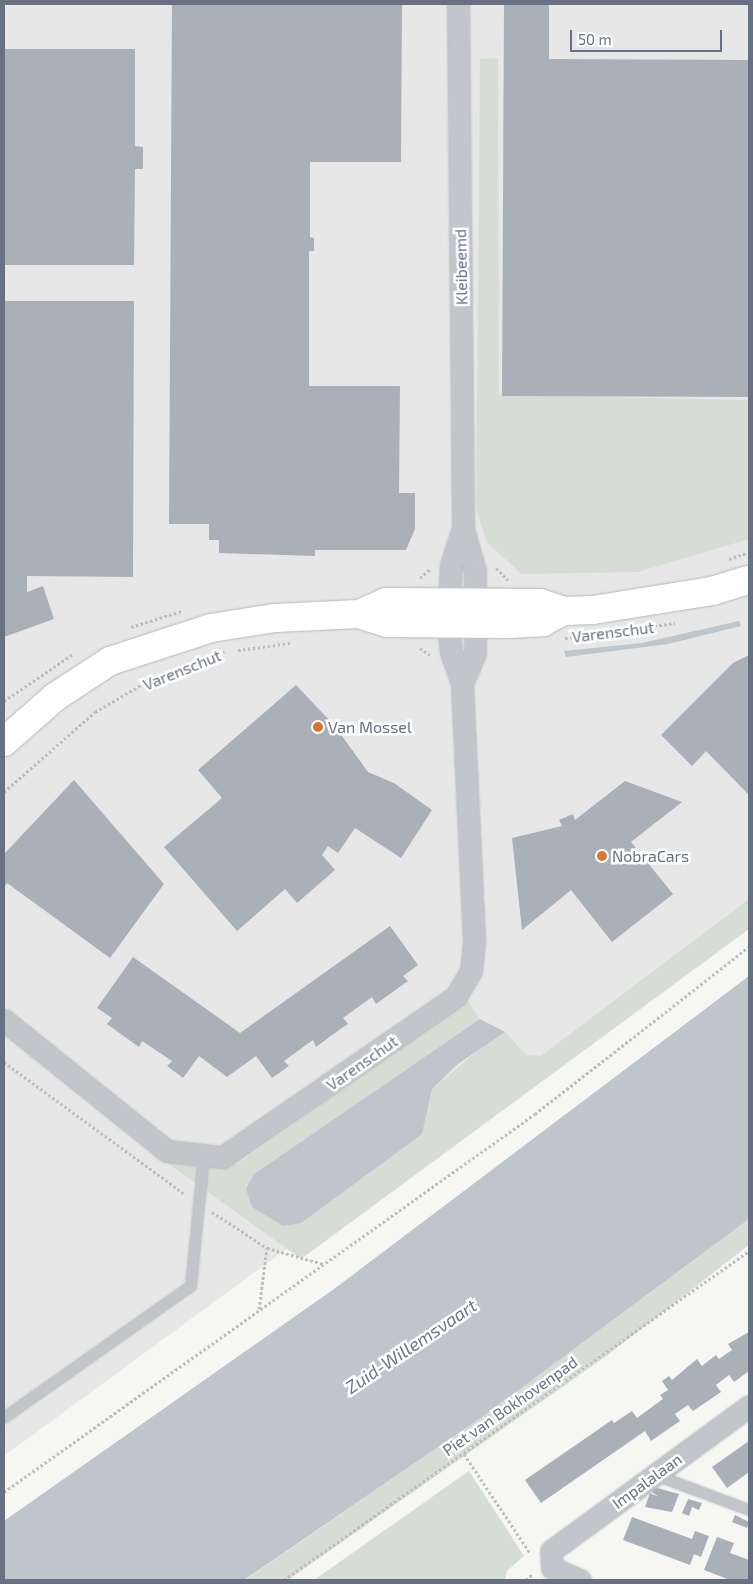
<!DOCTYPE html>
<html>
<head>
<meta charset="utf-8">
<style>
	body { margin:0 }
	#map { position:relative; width:753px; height:1584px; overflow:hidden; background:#f6f6f3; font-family:"Exo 2",sans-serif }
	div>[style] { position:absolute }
	.built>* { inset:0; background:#e7e7e7 }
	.green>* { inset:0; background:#d6ddd5 }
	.water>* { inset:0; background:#bec5cb }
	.building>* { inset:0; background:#aab0b7 }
	.path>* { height:3px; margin-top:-1.5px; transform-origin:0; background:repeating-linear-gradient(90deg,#bcbdc0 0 2.5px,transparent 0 5px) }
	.roads { filter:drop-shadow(0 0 1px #b5b8bd) drop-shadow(0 0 1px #b5b8bd) }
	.lane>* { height:10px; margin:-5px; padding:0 5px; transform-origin:5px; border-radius:5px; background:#c2c5c9 }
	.street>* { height:21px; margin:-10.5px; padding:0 10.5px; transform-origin:10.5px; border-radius:10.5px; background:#c2c5c9 }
	.secondary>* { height:28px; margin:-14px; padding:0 14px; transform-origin:14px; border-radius:14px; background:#fff }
	.dots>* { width:14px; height:14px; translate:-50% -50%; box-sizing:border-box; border:2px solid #fff; border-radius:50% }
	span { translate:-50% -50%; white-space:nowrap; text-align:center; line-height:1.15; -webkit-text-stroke:5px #fff; paint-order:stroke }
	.street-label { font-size:16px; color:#677182 }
	.poi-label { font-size:16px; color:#677182 }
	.left { translate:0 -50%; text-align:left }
	.water-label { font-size:18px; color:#687885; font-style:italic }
	.frame { position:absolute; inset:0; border:5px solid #677182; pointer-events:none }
	.scale { position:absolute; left:570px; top:30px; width:152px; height:22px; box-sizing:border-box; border:2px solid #677182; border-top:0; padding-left:6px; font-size:15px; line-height:18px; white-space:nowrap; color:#677182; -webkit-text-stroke:4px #fff; paint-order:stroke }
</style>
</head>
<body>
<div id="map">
	<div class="built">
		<i style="clip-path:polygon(4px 4px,749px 4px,749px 910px,4px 1456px)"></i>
	</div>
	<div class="green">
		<i style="clip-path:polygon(498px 58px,499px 395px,749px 400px,749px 539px,638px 572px,522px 574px,487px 543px,476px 508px,480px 59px)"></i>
		<i style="clip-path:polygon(749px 899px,749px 929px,301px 1259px,162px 1159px,223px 1166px,239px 1163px,467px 1000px,480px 1019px,254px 1174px,422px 1134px,432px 1089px,493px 1038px,505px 1032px,526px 1055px,541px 1056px)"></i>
		<i style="clip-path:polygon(749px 1219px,749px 1245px,605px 1357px,288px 1580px,245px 1580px,485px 1415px)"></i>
		<i style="clip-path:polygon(469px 1471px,524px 1556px,507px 1571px,505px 1580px,314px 1580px)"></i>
	</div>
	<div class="water">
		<i style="clip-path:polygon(739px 621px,741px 626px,668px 644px,566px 657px,564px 651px,642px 643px)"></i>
		<i style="clip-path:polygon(749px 976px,749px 1219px,485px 1415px,244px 1580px,4px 1580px,4px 1521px,334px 1289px)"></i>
		<i style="clip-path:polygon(480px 1019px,505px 1032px,458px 1064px,432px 1089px,422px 1134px,301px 1223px,283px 1226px,252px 1207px,246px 1189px,254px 1174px)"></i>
	</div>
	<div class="building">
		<i style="clip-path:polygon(172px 4px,402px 4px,401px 162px,310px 162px,310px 237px,314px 238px,314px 251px,309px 251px,309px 386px,400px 386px,399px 493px,415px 493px,415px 529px,406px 550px,315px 550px,315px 556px,219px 553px,219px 540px,209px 540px,209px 524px,169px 524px)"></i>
		<i style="clip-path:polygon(504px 4px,549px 4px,549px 59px,749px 60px,749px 397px,502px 396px)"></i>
		<i style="clip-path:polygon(4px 49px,135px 49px,135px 146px,143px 147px,143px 169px,135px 169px,134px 265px,4px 265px)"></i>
		<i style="clip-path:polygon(4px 301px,134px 301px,133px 577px,27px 576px,27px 592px,43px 586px,54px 619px,4px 637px)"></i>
		<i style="clip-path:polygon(749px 655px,749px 795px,706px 751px,692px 766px,661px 735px,733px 663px)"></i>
		<i style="clip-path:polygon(296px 685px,334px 725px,368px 772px,394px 783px,432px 810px,401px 858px,355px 828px,338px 853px,328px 846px,322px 855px,335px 870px,297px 903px,285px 889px,237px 931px,164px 847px,222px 798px,198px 770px)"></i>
		<i style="clip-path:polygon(74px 780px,164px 884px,110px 958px,7px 883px,4px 887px,4px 854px)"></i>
		<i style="clip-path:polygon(625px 781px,682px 802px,631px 842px,673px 894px,612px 942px,571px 890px,522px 930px,512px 838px,562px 826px,559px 820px,573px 814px,575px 820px)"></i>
		<i style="clip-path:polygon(390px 926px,418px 965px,403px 976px,408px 981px,376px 1004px,372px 997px,343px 1018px,348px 1024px,332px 1035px,316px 1047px,313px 1040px,284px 1061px,289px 1066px,272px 1078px,256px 1056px,227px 1077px,199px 1056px,183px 1078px,167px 1066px,172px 1061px,142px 1041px,139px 1047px,107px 1024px,112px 1018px,97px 1008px,133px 957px,240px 1033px)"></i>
		<i style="clip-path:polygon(749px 1332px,749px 1371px,734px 1382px,729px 1375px,716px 1385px,721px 1392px,693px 1411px,688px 1405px,675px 1414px,680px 1421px,651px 1441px,645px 1431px,541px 1503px,525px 1480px,612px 1420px,614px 1423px,632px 1411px,637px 1418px,663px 1399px,660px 1395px,668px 1390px,662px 1381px,669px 1376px,672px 1380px,697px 1359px,702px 1366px,716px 1355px,719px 1359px,732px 1350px,728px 1344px)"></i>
		<i style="clip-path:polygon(749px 1441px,749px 1472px,727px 1488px,712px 1467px)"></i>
		<i style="clip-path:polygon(654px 1487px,679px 1494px,672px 1512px,645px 1507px,650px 1493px,659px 1497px,652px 1492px)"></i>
		<i style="clip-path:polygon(688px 1499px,702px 1503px,699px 1510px,692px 1507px,689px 1516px,682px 1513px)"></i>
		<i style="clip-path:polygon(735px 1515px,749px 1522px,747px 1528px,732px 1522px)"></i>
		<i style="clip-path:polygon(632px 1517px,692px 1539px,695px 1531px,709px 1536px,701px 1557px,694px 1554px,690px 1565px,623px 1540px)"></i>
		<i style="clip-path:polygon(717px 1537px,734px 1543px,730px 1553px,749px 1560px,749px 1580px,730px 1580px,704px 1570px)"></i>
	</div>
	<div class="path">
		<i style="left:729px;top:559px;width:21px;rotate:-19deg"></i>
		<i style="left:496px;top:568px;width:17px;rotate:45deg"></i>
		<i style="left:420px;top:578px;width:13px;rotate:-42deg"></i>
		<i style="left:131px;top:627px;width:53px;rotate:-17.4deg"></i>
		<i style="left:565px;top:638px;width:111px;rotate:-7.8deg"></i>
		<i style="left:420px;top:648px;width:12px;rotate:35deg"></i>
		<i style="left:238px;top:650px;width:53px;rotate:-7.5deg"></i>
		<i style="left:4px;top:701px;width:83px;rotate:-34.3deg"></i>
		<i style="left:4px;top:792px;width:121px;rotate:-41.3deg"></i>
		<i style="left:95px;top:712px;width:67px;rotate:-30.4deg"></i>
		<i style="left:153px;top:678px;width:76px;rotate:-20.1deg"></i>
		<i style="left:4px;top:1062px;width:225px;rotate:36.2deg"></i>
		<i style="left:212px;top:1212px;width:66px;rotate:33.2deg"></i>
		<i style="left:267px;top:1248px;width:58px;rotate:15.9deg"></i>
		<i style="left:259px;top:1309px;width:62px;rotate:-82.5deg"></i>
		<i style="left:464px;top:1454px;width:119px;rotate:56.3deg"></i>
		<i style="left:4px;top:1492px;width:652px;rotate:-35.45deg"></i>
		<i style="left:535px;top:1114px;width:271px;rotate:-38deg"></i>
		<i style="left:284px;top:1580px;width:570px;rotate:-35.28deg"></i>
		<i style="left:526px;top:1580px;width:9px;rotate:-41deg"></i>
	</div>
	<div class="roads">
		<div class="lane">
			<i style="left:4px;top:1418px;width:229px;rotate:-35.2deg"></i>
			<i style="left:191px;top:1286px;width:132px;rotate:-84.3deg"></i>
			<i style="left:655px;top:1475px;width:100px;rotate:20.4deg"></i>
		</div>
		<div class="street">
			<i style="left:458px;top:4px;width:525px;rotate:89.45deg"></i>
			<i style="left:463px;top:529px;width:44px;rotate:74.1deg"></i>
			<i style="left:475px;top:571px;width:82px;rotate:90deg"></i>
			<i style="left:475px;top:653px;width:33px;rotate:113deg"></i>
			<i style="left:4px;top:1020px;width:209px;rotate:38.8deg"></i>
			<i style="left:167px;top:1151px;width:56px;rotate:6.1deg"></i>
			<i style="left:223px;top:1157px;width:283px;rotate:-34.6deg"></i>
			<i style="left:456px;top:996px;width:29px;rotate:-59deg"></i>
			<i style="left:471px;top:971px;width:31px;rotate:-84deg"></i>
			<i style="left:474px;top:940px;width:257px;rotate:-92.7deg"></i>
			<i style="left:462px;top:683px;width:32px;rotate:-110deg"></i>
			<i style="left:451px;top:653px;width:29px;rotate:-96deg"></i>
			<i style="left:448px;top:624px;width:59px;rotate:-87.1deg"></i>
			<i style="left:451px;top:565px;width:38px;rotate:-72deg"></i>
			<i style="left:580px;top:1580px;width:30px;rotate:-157deg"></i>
			<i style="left:552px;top:1568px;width:17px;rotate:-93deg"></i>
			<i style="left:551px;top:1551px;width:245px;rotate:-36.2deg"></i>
		</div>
		<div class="secondary">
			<i style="left:359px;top:614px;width:30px;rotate:-24deg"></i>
			<i style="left:386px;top:602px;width:154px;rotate:0.4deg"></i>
			<i style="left:540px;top:603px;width:25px;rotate:18deg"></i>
			<i style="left:564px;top:611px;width:29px;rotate:-2deg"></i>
			<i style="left:593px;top:610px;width:121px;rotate:-9.1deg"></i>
			<i style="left:712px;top:591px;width:39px;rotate:-17deg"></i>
			<i style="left:4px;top:742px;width:68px;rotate:-41.4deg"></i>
			<i style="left:55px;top:697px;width:66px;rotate:-33.2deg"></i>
			<i style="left:110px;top:661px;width:106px;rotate:-18.1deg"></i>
			<i style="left:211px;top:628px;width:65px;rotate:-8.9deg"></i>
			<i style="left:275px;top:618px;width:84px;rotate:-2.7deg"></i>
			<i style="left:359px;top:614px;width:29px;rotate:18deg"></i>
			<i style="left:387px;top:623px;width:123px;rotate:0.5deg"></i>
			<i style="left:510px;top:624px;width:33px;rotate:-3deg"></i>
			<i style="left:543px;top:622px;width:24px;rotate:-28deg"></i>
		</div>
	</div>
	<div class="dots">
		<i style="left:318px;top:727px;background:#d87631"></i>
		<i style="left:602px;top:856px;background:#d87631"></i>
	</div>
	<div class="street-label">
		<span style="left:461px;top:267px;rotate:-91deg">Kleibeemd</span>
		<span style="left:613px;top:632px;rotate:-7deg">Varenschut</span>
		<span style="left:182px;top:670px;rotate:-22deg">Varenschut</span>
		<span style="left:362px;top:1063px;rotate:-35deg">Varenschut</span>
		<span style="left:510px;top:1406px;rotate:-35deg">Piet van Bokhovenpad</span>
		<span style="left:647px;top:1481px;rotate:-36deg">Impalalaan</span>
	</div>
	<div class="poi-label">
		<span class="left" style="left:328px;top:727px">Van Mossel</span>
		<span class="left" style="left:612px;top:856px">NobraCars</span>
	</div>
	<div class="water-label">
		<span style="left:411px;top:1346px;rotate:-34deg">Zuid-Willemsvaart</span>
	</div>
	<div class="frame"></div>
	<div class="scale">50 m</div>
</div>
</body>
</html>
